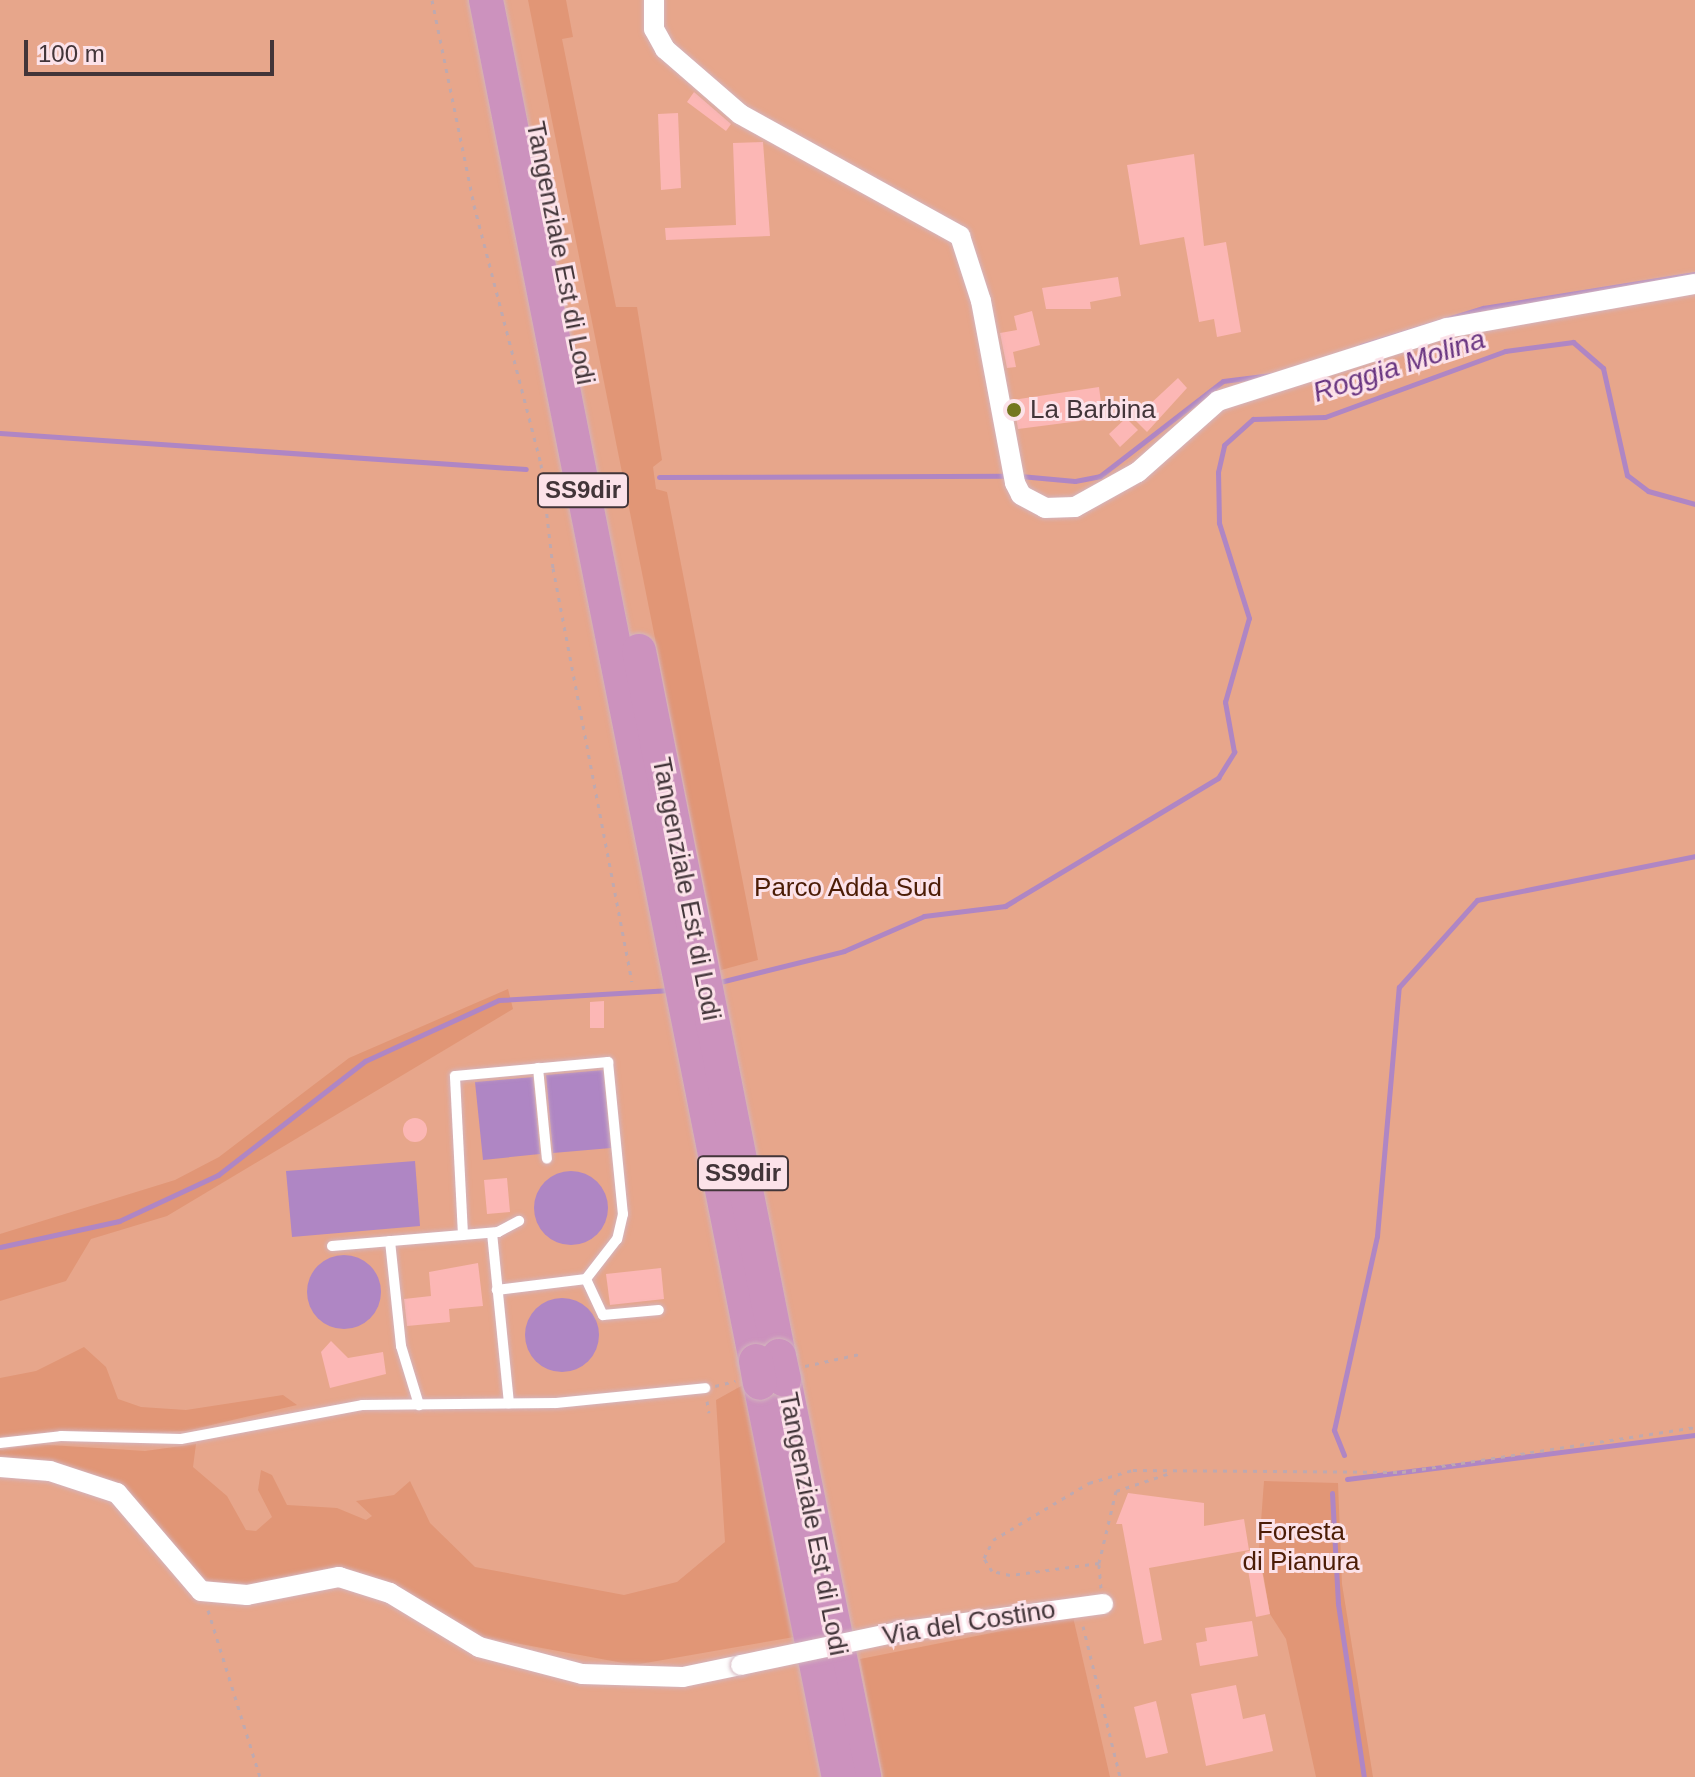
<!DOCTYPE html>
<html>
<head>
<meta charset="utf-8">
<style>
	body { margin:0 }
	#map { position:relative; width:1695px; height:1777px; overflow:hidden; background:#fce2e9; font-family:Helvetica,sans-serif }
	div>[style] { position:absolute }
	.green>* { inset:0; background:#e7a68b }
	.forest>* { inset:0; background:#e19676 }
	.water>* { inset:0; background:#af86c4 }
	.round { border-radius:50% }
	.stream>* { height:5px; margin:-2.5px; padding:0 2.5px; transform-origin:2.5px; border-radius:2.5px; background:#af86c4 }
	.building>* { inset:0; background:#fcb7b5 }
	.path>* { height:3px; margin-top:-1.5px; transform-origin:0; background:repeating-linear-gradient(90deg,#bfa9af 0 4px,transparent 0 10px) }
	.roads { filter:drop-shadow(0 0 2px #d3b4bd) drop-shadow(0 0 2px #d3b4bd) }
	.service>* { height:10px; margin:-5px; padding:0 5px; transform-origin:5px; border-radius:5px; background:#fff }
	.minor>* { height:20px; margin:-10px; padding:0 10px; transform-origin:10px; border-radius:10px; background:#fff }
	.trunk>* { height:34px; margin:-17px; padding:0 17px; transform-origin:17px; border-radius:17px; background:#cc92be }
	.bridges { filter:drop-shadow(0 0 2px #d3b4bd) drop-shadow(0 0 2px #d3b4bd) }
	.minor-bridge>* { height:20px; margin:-10px; padding:0 10px; transform-origin:10px; border-radius:10px; background:#fff }
	.trunk-bridge>* { height:34px; margin:-17px; padding:0 17px; transform-origin:17px; border-radius:17px; background:#cc92be }
	.dots>* { width:22px; height:22px; translate:-50% -50%; box-sizing:border-box; border:4px solid #fce2e9; border-radius:50% }
	span { translate:-50% -50%; white-space:nowrap; text-align:center; line-height:1.15; -webkit-text-stroke:6px #fce2e9; paint-order:stroke }
	.shield-label span { padding:2px 6px; background:#fce2e9; border:2px solid; border-radius:6px; -webkit-text-stroke-width:0 }
	.shield-label { font-size:24px; color:#423539; font-weight:700 }
	.street-label { font-size:26px; color:#423539 }
	.poi-label { font-size:26px; color:#423539 }
	.left { translate:0 -50%; text-align:left }
	.park-label { font-size:26px; color:#4c1d06 }
	.water-label { font-size:28px; color:#693581; font-style:italic }
	.scale { position:absolute; left:24px; top:40px; width:250px; height:36px; box-sizing:border-box; border:4px solid #423539; border-top:0; padding-left:10px; font-size:24px; line-height:28px; white-space:nowrap; color:#423539; -webkit-text-stroke:6px #fce2e9; paint-order:stroke }
</style>
</head>
<body>
<div id="map">
	<div class="green">
		<i style="clip-path:polygon(0 0,1695px 0,1695px 1777px,0 1777px)"></i>
	</div>
	<div class="forest">
		<i style="clip-path:polygon(528px 0,566px 0,573px 37px,562px 39px,616px 307px,637px 307px,662px 460px,653px 467px,656px 489px,667px 492px,758px 960px,721px 970px)"></i>
		<i style="clip-path:polygon(508px 989px,513px 1009px,167px 1216px,91px 1239px,66px 1281px,0 1301px,0 1234px,175px 1180px,219px 1157px,349px 1058px)"></i>
		<i style="clip-path:polygon(84px 1347px,106px 1367px,118px 1399px,141px 1407px,186px 1410px,283px 1395px,297px 1405px,186px 1431px,0 1437px,0 1378px,36px 1371px)"></i>
		<i style="clip-path:polygon(743px 1385px,794px 1637px,634px 1665px,482px 1637px,393px 1586px,210px 1583px,174px 1556px,127px 1490px,92px 1475px,0 1460px,0 1450px,34px 1444px,145px 1451px,196px 1444px,193px 1467px,227px 1496px,246px 1530px,256px 1531px,272px 1517px,258px 1490px,261px 1470px,272px 1475px,287px 1505px,337px 1508px,366px 1520px,372px 1516px,356px 1501px,394px 1495px,410px 1481px,430px 1523px,475px 1567px,624px 1595px,677px 1582px,725px 1542px,716px 1400px)"></i>
		<i style="clip-path:polygon(1264px 1481px,1338px 1483px,1342px 1584px,1373px 1777px,1316px 1777px,1286px 1639px,1270px 1614px,1259px 1549px)"></i>
		<i style="clip-path:polygon(1073px 1617px,1110px 1777px,883px 1777px,860px 1659px)"></i>
	</div>
	<div class="water">
		<i style="clip-path:polygon(603px 1070px,611px 1148px,553px 1153px,546px 1075px)"></i>
		<i style="clip-path:polygon(533px 1077px,540px 1154px,483px 1160px,475px 1082px)"></i>
		<i style="clip-path:polygon(415px 1161px,420px 1226px,292px 1237px,286px 1171px)"></i>
		<i class="round" style="left:534px;top:1171px;width:74px;height:74px"></i>
		<i class="round" style="left:307px;top:1255px;width:74px;height:74px"></i>
		<i class="round" style="left:525px;top:1298px;width:74px;height:74px"></i>
	</div>
	<div class="stream">
		<i style="left:1361px;top:346px;width:128px;rotate:-17.3deg"></i>
		<i style="left:1483px;top:308px;width:215px;rotate:-9.1deg"></i>
		<i style="left:0;top:433px;width:527px;rotate:3.92deg"></i>
		<i style="left:1020px;top:476px;width:55px;rotate:5.2deg"></i>
		<i style="left:1075px;top:481px;width:25px;rotate:-11deg"></i>
		<i style="left:1100px;top:476px;width:155px;rotate:-37.7deg"></i>
		<i style="left:1223px;top:381px;width:49px;rotate:-7deg"></i>
		<i style="left:659px;top:477px;width:347px;rotate:-0.2deg"></i>
		<i style="left:716px;top:983px;width:132px;rotate:-14deg"></i>
		<i style="left:844px;top:951px;width:87px;rotate:-23.6deg"></i>
		<i style="left:924px;top:916px;width:82px;rotate:-7deg"></i>
		<i style="left:1005px;top:906px;width:249px;rotate:-31deg"></i>
		<i style="left:1218px;top:778px;width:31px;rotate:-58deg"></i>
		<i style="left:1234px;top:752px;width:51px;rotate:-100.2deg"></i>
		<i style="left:1225px;top:702px;width:87px;rotate:-74.1deg"></i>
		<i style="left:1249px;top:618px;width:100px;rotate:-107.5deg"></i>
		<i style="left:1219px;top:523px;width:51px;rotate:-91.1deg"></i>
		<i style="left:1218px;top:472px;width:28px;rotate:-77deg"></i>
		<i style="left:1224px;top:445px;width:39px;rotate:-42deg"></i>
		<i style="left:1253px;top:419px;width:72px;rotate:-1.6deg"></i>
		<i style="left:1325px;top:417px;width:192px;rotate:-20.1deg"></i>
		<i style="left:1505px;top:351px;width:69px;rotate:-7.5deg"></i>
		<i style="left:1573px;top:342px;width:40px;rotate:41deg"></i>
		<i style="left:1603px;top:368px;width:110px;rotate:77.4deg"></i>
		<i style="left:1627px;top:475px;width:26px;rotate:37deg"></i>
		<i style="left:1648px;top:491px;width:49px;rotate:15.5deg"></i>
		<i style="left:0;top:1247px;width:122px;rotate:-12.3deg"></i>
		<i style="left:119px;top:1221px;width:109px;rotate:-24.9deg"></i>
		<i style="left:218px;top:1175px;width:186px;rotate:-37.8deg"></i>
		<i style="left:365px;top:1061px;width:147px;rotate:-24.5deg"></i>
		<i style="left:499px;top:1000px;width:172px;rotate:-3.3deg"></i>
		<i style="left:1344px;top:1455px;width:27px;rotate:-112deg"></i>
		<i style="left:1334px;top:1430px;width:199px;rotate:-77.5deg"></i>
		<i style="left:1377px;top:1236px;width:250px;rotate:-85deg"></i>
		<i style="left:1399px;top:987px;width:117px;rotate:-48.1deg"></i>
		<i style="left:1477px;top:900px;width:222px;rotate:-11.4deg"></i>
		<i style="left:1347px;top:1479px;width:351px;rotate:-7.2deg"></i>
		<i style="left:1332px;top:1493px;width:111px;rotate:86.9deg"></i>
		<i style="left:1338px;top:1604px;width:175px;rotate:81.5deg"></i>
	</div>
	<div class="building">
		<i style="clip-path:polygon(694px 92px,731px 124px,726px 131px,687px 102px)"></i>
		<i style="clip-path:polygon(678px 113px,681px 188px,661px 190px,658px 114px)"></i>
		<i style="clip-path:polygon(763px 142px,770px 236px,666px 240px,665px 228px,736px 225px,733px 143px)"></i>
		<i style="clip-path:polygon(1194px 154px,1204px 246px,1226px 242px,1241px 332px,1217px 337px,1214px 319px,1199px 322px,1184px 237px,1140px 245px,1127px 165px)"></i>
		<i style="clip-path:polygon(1118px 277px,1121px 296px,1090px 302px,1091px 309px,1046px 309px,1042px 288px)"></i>
		<i style="clip-path:polygon(1032px 311px,1040px 345px,1013px 352px,1016px 367px,1007px 368px,1000px 333px,1017px 330px,1014px 316px)"></i>
		<i style="clip-path:polygon(1178px 378px,1187px 388px,1147px 432px,1134px 419px)"></i>
		<i style="clip-path:polygon(1099px 387px,1103px 418px,1018px 429px,1013px 400px)"></i>
		<i style="clip-path:polygon(1126px 418px,1138px 430px,1120px 447px,1109px 434px)"></i>
		<i style="clip-path:polygon(604px 1001px,604px 1028px,590px 1028px,590px 1002px)"></i>
		<i class="round" style="left:403px;top:1118px;width:24px;height:24px"></i>
		<i style="clip-path:polygon(507px 1178px,510px 1212px,487px 1214px,484px 1180px)"></i>
		<i style="clip-path:polygon(478px 1263px,483px 1306px,449px 1309px,450px 1322px,407px 1326px,404px 1299px,431px 1296px,429px 1272px)"></i>
		<i style="clip-path:polygon(661px 1268px,664px 1299px,610px 1305px,606px 1274px)"></i>
		<i style="clip-path:polygon(331px 1341px,348px 1358px,383px 1352px,386px 1374px,330px 1388px,321px 1352px)"></i>
		<i style="clip-path:polygon(1128px 1493px,1204px 1503px,1204px 1526px,1244px 1519px,1249px 1550px,1149px 1568px,1162px 1640px,1144px 1644px,1122px 1524px,1116px 1524px)"></i>
		<i style="clip-path:polygon(1258px 1549px,1270px 1614px,1256px 1617px,1245px 1552px)"></i>
		<i style="clip-path:polygon(1252px 1621px,1258px 1656px,1200px 1666px,1196px 1643px,1207px 1641px,1205px 1628px)"></i>
		<i style="clip-path:polygon(1236px 1685px,1243px 1719px,1265px 1714px,1273px 1751px,1206px 1766px,1191px 1694px)"></i>
		<i style="clip-path:polygon(1156px 1701px,1168px 1753px,1146px 1758px,1134px 1707px)"></i>
	</div>
	<div class="path">
		<i style="left:432px;top:0;width:209px;rotate:78.4deg"></i>
		<i style="left:474px;top:205px;width:268px;rotate:75.5deg"></i>
		<i style="left:541px;top:464px;width:105px;rotate:83.4deg"></i>
		<i style="left:553px;top:568px;width:421px;rotate:79.2deg"></i>
		<i style="left:805px;top:1366px;width:56px;rotate:-12.3deg"></i>
		<i style="left:715px;top:1386px;width:21px;rotate:-14deg"></i>
		<i style="left:707px;top:1401px;width:12px;rotate:81deg"></i>
		<i style="left:1099px;top:1563px;width:74px;rotate:-76.7deg"></i>
		<i style="left:1116px;top:1491px;width:60px;rotate:-18.4deg"></i>
		<i style="left:1101px;top:1588px;width:25px;rotate:-95deg"></i>
		<i style="left:1099px;top:1563px;width:90px;rotate:172.3deg"></i>
		<i style="left:1010px;top:1575px;width:18px;rotate:-167deg"></i>
		<i style="left:992px;top:1571px;width:15px;rotate:-122deg"></i>
		<i style="left:984px;top:1558px;width:20px;rotate:-63deg"></i>
		<i style="left:993px;top:1540px;width:112px;rotate:-30.7deg"></i>
		<i style="left:1089px;top:1483px;width:46px;rotate:-16.5deg"></i>
		<i style="left:1133px;top:1470px;width:269px;rotate:0.4deg"></i>
		<i style="left:1402px;top:1472px;width:296px;rotate:-8.7deg"></i>
		<i style="left:208px;top:1610px;width:175px;rotate:72.7deg"></i>
		<i style="left:1083px;top:1626px;width:155px;rotate:76.2deg"></i>
	</div>
	<div class="roads">
		<div class="service">
			<i style="left:538px;top:1068px;width:91px;rotate:84.4deg"></i>
			<i style="left:492px;top:1233px;width:171px;rotate:84.3deg"></i>
			<i style="left:463px;top:1235px;width:159px;rotate:-92.9deg"></i>
			<i style="left:455px;top:1076px;width:154px;rotate:-5.2deg"></i>
			<i style="left:608px;top:1062px;width:153px;rotate:84.4deg"></i>
			<i style="left:623px;top:1214px;width:26px;rotate:103deg"></i>
			<i style="left:617px;top:1239px;width:51px;rotate:127.8deg"></i>
			<i style="left:586px;top:1279px;width:90px;rotate:173deg"></i>
			<i style="left:390px;top:1241px;width:106px;rotate:84deg"></i>
			<i style="left:401px;top:1346px;width:62px;rotate:73deg"></i>
			<i style="left:332px;top:1246px;width:167px;rotate:-4.8deg"></i>
			<i style="left:498px;top:1232px;width:24px;rotate:-28deg"></i>
			<i style="left:586px;top:1279px;width:40px;rotate:65deg"></i>
			<i style="left:603px;top:1315px;width:56px;rotate:-5.1deg"></i>
			<i style="left:0;top:1443px;width:61px;rotate:-6.5deg"></i>
			<i style="left:61px;top:1436px;width:120px;rotate:1.4deg"></i>
			<i style="left:181px;top:1439px;width:184px;rotate:-10.6deg"></i>
			<i style="left:362px;top:1405px;width:194px;rotate:-0.6deg"></i>
			<i style="left:556px;top:1403px;width:150px;rotate:-5.7deg"></i>
		</div>
		<div class="minor">
			<i style="left:654px;top:0;width:29px;rotate:90deg"></i>
			<i style="left:654px;top:29px;width:23px;rotate:61deg"></i>
			<i style="left:665px;top:49px;width:99px;rotate:40.9deg"></i>
			<i style="left:740px;top:114px;width:252px;rotate:29deg"></i>
			<i style="left:960px;top:236px;width:68px;rotate:72.1deg"></i>
			<i style="left:981px;top:301px;width:185px;rotate:79.4deg"></i>
			<i style="left:1015px;top:483px;width:13px;rotate:63deg"></i>
			<i style="left:1021px;top:495px;width:27px;rotate:28deg"></i>
			<i style="left:1045px;top:508px;width:30px;rotate:-2deg"></i>
			<i style="left:1075px;top:507px;width:72px;rotate:-29.1deg"></i>
			<i style="left:1138px;top:472px;width:107px;rotate:-41.6deg"></i>
			<i style="left:1218px;top:401px;width:240px;rotate:-17.7deg"></i>
			<i style="left:1447px;top:328px;width:252px;rotate:-10.1deg"></i>
			<i style="left:0;top:1467px;width:50px;rotate:4.6deg"></i>
			<i style="left:50px;top:1471px;width:71px;rotate:18.2deg"></i>
			<i style="left:117px;top:1493px;width:129px;rotate:49.4deg"></i>
			<i style="left:201px;top:1591px;width:46px;rotate:5deg"></i>
			<i style="left:247px;top:1595px;width:94px;rotate:-11.1deg"></i>
			<i style="left:339px;top:1577px;width:53px;rotate:17.4deg"></i>
			<i style="left:390px;top:1593px;width:104px;rotate:31.2deg"></i>
			<i style="left:479px;top:1647px;width:106px;rotate:14.7deg"></i>
			<i style="left:582px;top:1674px;width:101px;rotate:1.7deg"></i>
			<i style="left:683px;top:1677px;width:59px;rotate:-11.7deg"></i>
			<i style="left:898px;top:1632px;width:207px;rotate:-7.8deg"></i>
		</div>
		<div class="trunk">
			<i style="left:486px;top:0;width:1388px;rotate:78.78deg"></i>
			<i style="left:639px;top:651px;width:719px;rotate:78.77deg"></i>
			<i style="left:784px;top:1379px;width:406px;rotate:78.6deg"></i>
			<i style="left:760px;top:1383px;width:402px;rotate:78.7deg"></i>
		</div>
	</div>
	<div class="bridges">
		<div class="minor-bridge">
			<i style="left:741px;top:1665px;width:160px;rotate:-11.9deg"></i>
		</div>
		<div class="trunk-bridge">
			<i style="left:779px;top:1356px;width:24px;rotate:78deg"></i>
			<i style="left:756px;top:1361px;width:22px;rotate:80deg"></i>
		</div>
	</div>
	<div class="dots">
		<i style="left:1014px;top:410px;background:#74771f"></i>
	</div>
	<div class="shield-label">
		<span style="left:583px;top:490px">SS9dir</span>
		<span style="left:743px;top:1173px">SS9dir</span>
	</div>
	<div class="street-label">
		<span style="left:560px;top:253px;rotate:79deg">Tangenziale Est di Lodi</span>
		<span style="left:686px;top:889px;rotate:79deg">Tangenziale Est di Lodi</span>
		<span style="left:813px;top:1524px;rotate:79deg">Tangenziale Est di Lodi</span>
		<span style="left:969px;top:1623px;rotate:-9deg">Via del Costino</span>
	</div>
	<div class="poi-label">
		<span class="left" style="left:1030px;top:410px">La Barbina</span>
	</div>
	<div class="park-label">
		<span style="left:848px;top:888px">Parco Adda Sud</span>
		<span style="left:1301px;top:1547px">Foresta<br>di Pianura</span>
	</div>
	<div class="water-label">
		<span style="left:1399px;top:366px;rotate:-18deg">Roggia Molina</span>
	</div>
	<div class="scale">100 m</div>
</div>
</body>
</html>
